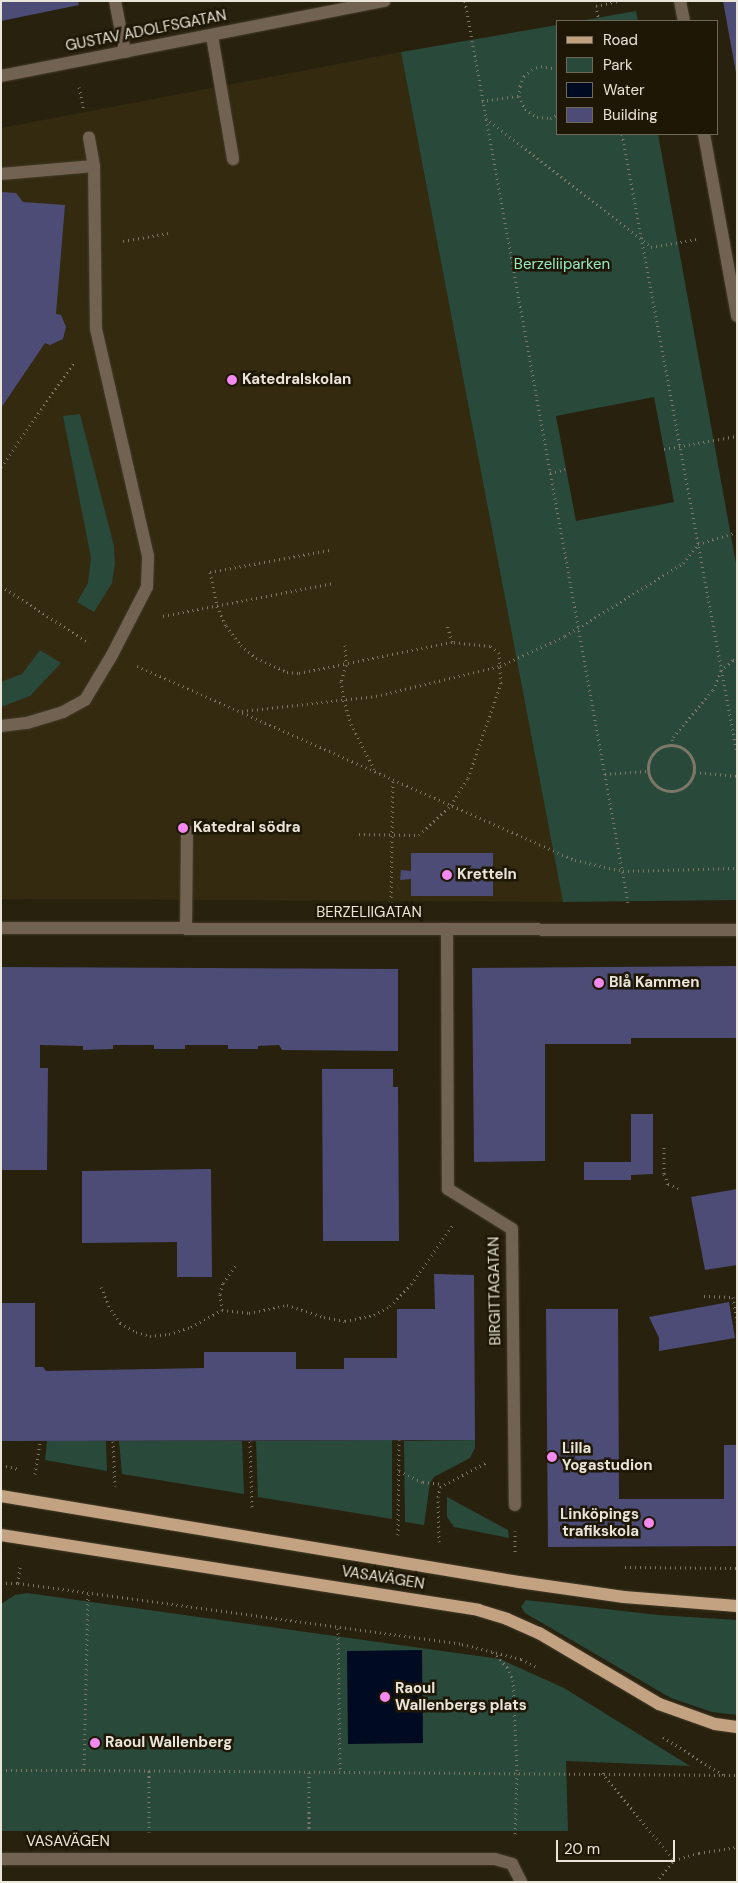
<!DOCTYPE html>
<html>
<head>
<meta charset="utf-8">
<style>
	body { margin:0 }
	#map { position:relative; width:738px; height:1883px; overflow:hidden; background:#28210e; font-family:"DM Sans",sans-serif }
	div>[style] { position:absolute }
	.built>* { inset:0; background:#332a10 }
	.green>* { inset:0; background:#29493b }
	.water>* { inset:0; background:#000a21 }
	.building>* { inset:0; background:#4c4c76 }
	.path>* { height:3px; margin-top:-1.5px; transform-origin:0; background:repeating-linear-gradient(90deg,#7d7767 0 1px,transparent 0 5px) }
	.path>.ring { margin:-1.5px; padding:0; box-sizing:content-box; background:none; border:3px solid #7d7767; border-radius:50% }
	.roads { filter:drop-shadow(0 0 1px #433c2a) drop-shadow(0 0 1px #433c2a) }
	.minor>* { height:12px; margin:-6px; padding:0 6px; transform-origin:6px; border-radius:6px; background:#726252 }
	.major>* { height:12px; margin:-6px; padding:0 6px; transform-origin:6px; border-radius:6px; background:#c3a282 }
	.dots>* { width:14px; height:14px; translate:-50% -50%; box-sizing:border-box; border:2px solid #1e1706; border-radius:50% }
	span { translate:-50% -50%; white-space:nowrap; text-align:center; line-height:1.15; -webkit-text-stroke:5px #1e1706; paint-order:stroke }
	.street-label { font-size:15px; color:#e9e5d9 }
	.park-label { font-size:15px; color:#97ecc6 }
	.poi-label { font-size:15px; color:#e9e5d9; font-weight:700 }
	.left { translate:0 -50%; text-align:left }
	.right { translate:-100% -50%; text-align:right }
	.frame { position:absolute; inset:0; border:2px solid #e9e5d9; pointer-events:none }
	.legend { position:absolute; left:556px; top:20px; width:162px; height:115px; box-sizing:border-box; background:#1e1706; border:1px solid #6f695a; margin:0; padding:6px 9px; list-style:none; font-size:15px; color:#e9e5d9 }
	.legend li { display:flex; align-items:center; gap:10px; height:25px }
	.legend b { width:25px; border:1px solid #6f695a }
	.scale { position:absolute; left:556px; top:1840px; width:119px; height:22px; box-sizing:border-box; border:2px solid #e9e5d9; border-top:0; padding-left:6px; font-size:15px; line-height:18px; white-space:nowrap; color:#e9e5d9; -webkit-text-stroke:4px #1e1706; paint-order:stroke }
</style>
</head>
<body>
<div id="map">
	<div class="built">
		<i style="clip-path:polygon(401px 52px,563px 902px,1px 899px,1px 128px)"></i>
	</div>
	<div class="green">
		<i style="clip-path:polygon(636px 11px,638px 21px,580px 21px)"></i>
		<i style="clip-path:polygon(evenodd,557px 25px,557px 134px,658px 134px,737px 569px,737px 900px,563px 902px,401px 52px,557px 25px,654px 397px,674px 502px,576px 521px,556px 416px,654px 397px)"></i>
		<i style="clip-path:polygon(80px 414px,114px 546px,115px 564px,112px 583px,94px 612px,77px 602px,88px 583px,91px 558px,63px 416px)"></i>
		<i style="clip-path:polygon(40px 650px,61px 663px,30px 696px,1px 707px,1px 682px,22px 674px)"></i>
		<i style="clip-path:polygon(392px 1440px,392px 1519px,258px 1497px,256px 1441px)"></i>
		<i style="clip-path:polygon(475px 1440px,475px 1448px,470px 1458px,434px 1477px,430px 1483px,424px 1525px,405px 1522px,404px 1441px)"></i>
		<i style="clip-path:polygon(47px 1441px,106px 1441px,107px 1471px,45px 1460px)"></i>
		<i style="clip-path:polygon(119px 1441px,242px 1441px,244px 1494px,122px 1474px)"></i>
		<i style="clip-path:polygon(447px 1497px,508px 1530px,509px 1538px,454px 1527px,447px 1517px)"></i>
		<i style="clip-path:polygon(27px 1593px,500px 1659px,564px 1688px,690px 1766px,566px 1761px,568px 1831px,1px 1831px,1px 1604px,15px 1595px)"></i>
		<i style="clip-path:polygon(526px 1600px,658px 1615px,737px 1620px,737px 1715px,712px 1712px,671px 1698px,525px 1613px,521px 1607px)"></i>
	</div>
	<div class="water">
		<i style="clip-path:polygon(422px 1650px,423px 1743px,348px 1744px,347px 1651px)"></i>
	</div>
	<div class="building">
		<i style="clip-path:polygon(1px 1px,78px 1px,79px 5px,1px 21px)"></i>
		<i style="clip-path:polygon(723px 1px,737px 1px,737px 73px,736px 73px)"></i>
		<i style="clip-path:polygon(3px 192px,16px 193px,23px 202px,65px 205px,56px 314px,61px 315px,66px 327px,63px 339px,50px 345px,45px 343px,1px 408px,1px 193px)"></i>
		<i style="clip-path:polygon(411px 853px,493px 853px,493px 896px,411px 896px,411px 879px,400px 880px,401px 870px,411px 871px)"></i>
		<i style="clip-path:polygon(737px 966px,737px 1038px,631px 1038px,631px 1044px,545px 1044px,545px 1161px,474px 1162px,472px 968px)"></i>
		<i style="clip-path:polygon(1px 967px,398px 969px,398px 1051px,282px 1050px,279px 1045px,258px 1046px,258px 1049px,228px 1049px,228px 1045px,185px 1045px,185px 1049px,154px 1049px,154px 1045px,113px 1045px,113px 1049px,83px 1050px,83px 1046px,40px 1045px,40px 1068px,48px 1068px,47px 1170px,1px 1170px)"></i>
		<i style="clip-path:polygon(322px 1069px,393px 1069px,393px 1087px,398px 1087px,399px 1241px,323px 1241px)"></i>
		<i style="clip-path:polygon(631px 1114px,653px 1114px,653px 1174px,631px 1175px,631px 1180px,584px 1180px,584px 1162px,631px 1162px)"></i>
		<i style="clip-path:polygon(211px 1169px,212px 1277px,177px 1277px,177px 1242px,82px 1243px,82px 1171px)"></i>
		<i style="clip-path:polygon(737px 1189px,737px 1265px,705px 1270px,691px 1197px)"></i>
		<i style="clip-path:polygon(434px 1274px,474px 1275px,475px 1440px,1px 1441px,1px 1303px,35px 1303px,35px 1367px,43px 1367px,46px 1371px,204px 1368px,204px 1352px,296px 1352px,296px 1369px,344px 1369px,344px 1358px,397px 1358px,397px 1309px,435px 1309px)"></i>
		<i style="clip-path:polygon(729px 1302px,735px 1338px,659px 1351px,659px 1338px,649px 1317px)"></i>
		<i style="clip-path:polygon(546px 1309px,618px 1309px,619px 1499px,724px 1499px,724px 1445px,737px 1445px,737px 1546px,548px 1547px)"></i>
	</div>
	<div class="path">
		<i style="left:465px;top:1px;width:916px;rotate:79.75deg"></i>
		<i style="left:599px;top:21px;width:15px;rotate:-101deg"></i>
		<i style="left:596px;top:6px;width:23px;rotate:-13deg"></i>
		<i style="left:557px;top:69px;width:15px;rotate:-169deg"></i>
		<i style="left:542px;top:66px;width:10px;rotate:163deg"></i>
		<i style="left:532px;top:69px;width:11px;rotate:139deg"></i>
		<i style="left:524px;top:76px;width:11px;rotate:112deg"></i>
		<i style="left:520px;top:86px;width:10px;rotate:96deg"></i>
		<i style="left:519px;top:96px;width:14px;rotate:65deg"></i>
		<i style="left:525px;top:109px;width:14px;rotate:34deg"></i>
		<i style="left:537px;top:117px;width:13px;rotate:4deg"></i>
		<i style="left:550px;top:118px;width:8px;rotate:-23deg"></i>
		<i style="left:79px;top:87px;width:24px;rotate:78deg"></i>
		<i style="left:482px;top:101px;width:37px;rotate:-8deg"></i>
		<i style="left:486px;top:118px;width:209px;rotate:38deg"></i>
		<i style="left:651px;top:247px;width:47px;rotate:-9.9deg"></i>
		<i style="left:622px;top:134px;width:630px;rotate:79.48deg"></i>
		<i style="left:123px;top:241px;width:47px;rotate:-9.9deg"></i>
		<i style="left:664px;top:449px;width:74px;rotate:-10.1deg"></i>
		<i style="left:1px;top:467px;width:129px;rotate:-55.1deg"></i>
		<i style="left:550px;top:473px;width:16px;rotate:-14deg"></i>
		<i style="left:329px;top:550px;width:121px;rotate:169.5deg"></i>
		<i style="left:210px;top:572px;width:35px;rotate:78deg"></i>
		<i style="left:217px;top:606px;width:22px;rotate:66deg"></i>
		<i style="left:226px;top:626px;width:24px;rotate:52deg"></i>
		<i style="left:241px;top:645px;width:20px;rotate:41deg"></i>
		<i style="left:256px;top:658px;width:34px;rotate:24deg"></i>
		<i style="left:287px;top:672px;width:12px;rotate:5deg"></i>
		<i style="left:299px;top:673px;width:156px;rotate:-11.5deg"></i>
		<i style="left:1px;top:586px;width:105px;rotate:32.9deg"></i>
		<i style="left:163px;top:616px;width:174px;rotate:-10.9deg"></i>
		<i style="left:345px;top:645px;width:20px;rotate:87deg"></i>
		<i style="left:346px;top:665px;width:17px;rotate:107deg"></i>
		<i style="left:341px;top:681px;width:19px;rotate:81deg"></i>
		<i style="left:344px;top:700px;width:25px;rotate:74deg"></i>
		<i style="left:351px;top:724px;width:51px;rotate:62.9deg"></i>
		<i style="left:137px;top:666px;width:479px;rotate:23.9deg"></i>
		<i style="left:575px;top:860px;width:49px;rotate:12.9deg"></i>
		<i style="left:623px;top:871px;width:114px;rotate:-1.5deg"></i>
		<i style="left:242px;top:711px;width:135px;rotate:-6.4deg"></i>
		<i style="left:376px;top:696px;width:128px;rotate:-13.6deg"></i>
		<i style="left:500px;top:666px;width:72px;rotate:-24.8deg"></i>
		<i style="left:565px;top:636px;width:139px;rotate:-31.7deg"></i>
		<i style="left:683px;top:563px;width:24px;rotate:-52deg"></i>
		<i style="left:698px;top:544px;width:41px;rotate:-17.1deg"></i>
		<i class="ring" style="left:648px;top:745px;width:43px;height:43px"></i>
		<i style="left:670px;top:745px;width:9px;rotate:-69deg"></i>
		<i style="left:673px;top:737px;width:62px;rotate:-49.6deg"></i>
		<i style="left:713px;top:690px;width:21px;rotate:-67deg"></i>
		<i style="left:721px;top:671px;width:16px;rotate:-43deg"></i>
		<i style="left:733px;top:660px;width:4px;rotate:-14deg"></i>
		<i style="left:695px;top:772px;width:42px;rotate:5.4deg"></i>
		<i style="left:605px;top:774px;width:43px;rotate:-4deg"></i>
		<i style="left:359px;top:834px;width:60px;rotate:1deg"></i>
		<i style="left:419px;top:835px;width:44px;rotate:-43.2deg"></i>
		<i style="left:451px;top:805px;width:32px;rotate:-58deg"></i>
		<i style="left:468px;top:778px;width:101px;rotate:-70.8deg"></i>
		<i style="left:501px;top:683px;width:30px;rotate:-94deg"></i>
		<i style="left:499px;top:653px;width:11px;rotate:-142deg"></i>
		<i style="left:490px;top:646px;width:38px;rotate:-174deg"></i>
		<i style="left:452px;top:642px;width:18px;rotate:-106deg"></i>
		<i style="left:391px;top:902px;width:124px;rotate:-89.1deg"></i>
		<i style="left:664px;top:1147px;width:27px;rotate:90deg"></i>
		<i style="left:664px;top:1174px;width:11px;rotate:68deg"></i>
		<i style="left:668px;top:1184px;width:11px;rotate:22deg"></i>
		<i style="left:101px;top:1287px;width:25px;rotate:67deg"></i>
		<i style="left:111px;top:1310px;width:16px;rotate:55deg"></i>
		<i style="left:120px;top:1323px;width:18px;rotate:29deg"></i>
		<i style="left:136px;top:1332px;width:15px;rotate:16deg"></i>
		<i style="left:150px;top:1336px;width:19px;rotate:-6deg"></i>
		<i style="left:169px;top:1334px;width:23px;rotate:-18deg"></i>
		<i style="left:191px;top:1327px;width:35px;rotate:-29deg"></i>
		<i style="left:222px;top:1310px;width:27px;rotate:6deg"></i>
		<i style="left:249px;top:1313px;width:39px;rotate:-12deg"></i>
		<i style="left:287px;top:1305px;width:39px;rotate:18deg"></i>
		<i style="left:324px;top:1317px;width:21px;rotate:11deg"></i>
		<i style="left:345px;top:1321px;width:30px;rotate:-12deg"></i>
		<i style="left:374px;top:1315px;width:18px;rotate:-29deg"></i>
		<i style="left:390px;top:1306px;width:30px;rotate:-46deg"></i>
		<i style="left:411px;top:1284px;width:72px;rotate:-54.6deg"></i>
		<i style="left:704px;top:1296px;width:29px;rotate:2deg"></i>
		<i style="left:733px;top:1297px;width:25px;rotate:81deg"></i>
		<i style="left:222px;top:1310px;width:16px;rotate:-97deg"></i>
		<i style="left:220px;top:1294px;width:11px;rotate:-75deg"></i>
		<i style="left:223px;top:1283px;width:24px;rotate:-55deg"></i>
		<i style="left:113px;top:1441px;width:45px;rotate:87.5deg"></i>
		<i style="left:250px;top:1441px;width:69px;rotate:88.3deg"></i>
		<i style="left:1px;top:1465px;width:17px;rotate:13deg"></i>
		<i style="left:399px;top:1471px;width:26px;rotate:25deg"></i>
		<i style="left:423px;top:1482px;width:20px;rotate:6deg"></i>
		<i style="left:35px;top:1474px;width:33px;rotate:-81deg"></i>
		<i style="left:515px;top:1531px;width:24px;rotate:90deg"></i>
		<i style="left:398px;top:1535px;width:95px;rotate:-89.4deg"></i>
		<i style="left:439px;top:1542px;width:45px;rotate:-91.3deg"></i>
		<i style="left:438px;top:1497px;width:10px;rotate:-79deg"></i>
		<i style="left:440px;top:1487px;width:53px;rotate:-28deg"></i>
		<i style="left:625px;top:1567px;width:112px;rotate:0.5deg"></i>
		<i style="left:1px;top:1583px;width:17px"></i>
		<i style="left:18px;top:1583px;width:448px;rotate:7.8deg"></i>
		<i style="left:462px;top:1644px;width:61px;rotate:14.3deg"></i>
		<i style="left:521px;top:1659px;width:18px;rotate:27deg"></i>
		<i style="left:18px;top:1583px;width:17px;rotate:-83deg"></i>
		<i style="left:88px;top:1594px;width:176px;rotate:91.3deg"></i>
		<i style="left:84px;top:1770px;width:653px;rotate:0.44deg"></i>
		<i style="left:338px;top:1628px;width:144px;rotate:89.2deg"></i>
		<i style="left:493px;top:1652px;width:21px;rotate:47deg"></i>
		<i style="left:507px;top:1667px;width:14px;rotate:65deg"></i>
		<i style="left:513px;top:1680px;width:93px;rotate:87.5deg"></i>
		<i style="left:517px;top:1773px;width:64px;rotate:91.8deg"></i>
		<i style="left:663px;top:1737px;width:71px;rotate:32.3deg"></i>
		<i style="left:1px;top:1770px;width:83px"></i>
		<i style="left:309px;top:1772px;width:59px;rotate:90deg"></i>
		<i style="left:602px;top:1773px;width:113px;rotate:50.4deg"></i>
		<i style="left:149px;top:1832px;width:62px;rotate:-90deg"></i>
		<i style="left:656px;top:1882px;width:28px;rotate:-51deg"></i>
		<i style="left:674px;top:1860px;width:26px;rotate:-16deg"></i>
		<i style="left:699px;top:1853px;width:38px;rotate:-9deg"></i>
	</div>
	<div class="roads">
		<div class="minor">
			<i style="left:115px;top:1px;width:52px;rotate:78.9deg"></i>
			<i style="left:680px;top:1px;width:20px;rotate:79deg"></i>
			<i style="left:212px;top:36px;width:125px;rotate:80.3deg"></i>
			<i style="left:1px;top:76px;width:391px;rotate:-11.1deg"></i>
			<i style="left:704px;top:134px;width:185px;rotate:79.7deg"></i>
			<i style="left:1px;top:174px;width:93px;rotate:-4.9deg"></i>
			<i style="left:1px;top:726px;width:26px;rotate:-7deg"></i>
			<i style="left:27px;top:723px;width:38px;rotate:-17deg"></i>
			<i style="left:63px;top:712px;width:25px;rotate:-29deg"></i>
			<i style="left:85px;top:700px;width:52px;rotate:-59deg"></i>
			<i style="left:112px;top:655px;width:76px;rotate:-62.8deg"></i>
			<i style="left:147px;top:587px;width:31px;rotate:-88deg"></i>
			<i style="left:148px;top:556px;width:233px;rotate:-102.9deg"></i>
			<i style="left:96px;top:329px;width:163px;rotate:-90.7deg"></i>
			<i style="left:94px;top:166px;width:29px;rotate:-100deg"></i>
			<i style="left:1px;top:928px;width:736px;rotate:0.16deg"></i>
			<i style="left:186px;top:928px;width:97px;rotate:-89.4deg"></i>
			<i style="left:447px;top:930px;width:259px;rotate:89.8deg"></i>
			<i style="left:448px;top:1189px;width:75px;rotate:32deg"></i>
			<i style="left:512px;top:1229px;width:276px;rotate:89.4deg"></i>
			<i style="left:1px;top:1859px;width:494px"></i>
			<i style="left:495px;top:1859px;width:18px;rotate:16deg"></i>
			<i style="left:512px;top:1864px;width:20px;rotate:63deg"></i>
		</div>
		<div class="major">
			<i style="left:1px;top:1496px;width:525px;rotate:9.43deg"></i>
			<i style="left:519px;top:1582px;width:106px;rotate:8.1deg"></i>
			<i style="left:624px;top:1597px;width:113px;rotate:4.6deg"></i>
			<i style="left:1px;top:1535px;width:483px;rotate:8.9deg"></i>
			<i style="left:478px;top:1610px;width:30px;rotate:17deg"></i>
			<i style="left:507px;top:1619px;width:35px;rotate:24deg"></i>
			<i style="left:539px;top:1633px;width:139px;rotate:30.6deg"></i>
			<i style="left:659px;top:1704px;width:59px;rotate:19.7deg"></i>
			<i style="left:715px;top:1724px;width:22px;rotate:8deg"></i>
		</div>
	</div>
	<div class="dots">
		<i style="left:232px;top:380px;background:#f489f0"></i>
		<i style="left:183px;top:828px;background:#f489f0"></i>
		<i style="left:447px;top:875px;background:#f489f0"></i>
		<i style="left:599px;top:983px;background:#f489f0"></i>
		<i style="left:552px;top:1457px;background:#f489f0"></i>
		<i style="left:649px;top:1523px;background:#f489f0"></i>
		<i style="left:385px;top:1697px;background:#f489f0"></i>
		<i style="left:95px;top:1743px;background:#f489f0"></i>
	</div>
	<div class="street-label">
		<span style="left:146px;top:31px;rotate:-11deg">GUSTAV ADOLFSGATAN</span>
		<span style="left:369px;top:913px">BERZELIIGATAN</span>
		<span style="left:495px;top:1291px;rotate:-91deg">BIRGITTAGATAN</span>
		<span style="left:383px;top:1578px;rotate:9deg">VASAVÄGEN</span>
		<span style="left:68px;top:1842px">VASAVÄGEN</span>
	</div>
	<div class="park-label">
		<span style="left:562px;top:265px">Berzeliiparken</span>
	</div>
	<div class="poi-label">
		<span class="left" style="left:242px;top:380px">Katedralskolan</span>
		<span class="left" style="left:193px;top:828px">Katedral södra</span>
		<span class="left" style="left:457px;top:875px">Kretteln</span>
		<span class="left" style="left:609px;top:983px">Blå Kammen</span>
		<span class="left" style="left:562px;top:1457px">Lilla<br>Yogastudion</span>
		<span class="right" style="left:639px;top:1523px">Linköpings<br>trafikskola</span>
		<span class="left" style="left:395px;top:1697px">Raoul<br>Wallenbergs plats</span>
		<span class="left" style="left:105px;top:1743px">Raoul Wallenberg</span>
	</div>
	<div class="frame"></div>
	<ul class="legend">
	<li><b style="height:6px;background:#c3a282"></b>Road</li>
	<li><b style="height:14px;background:#29493b"></b>Park</li>
	<li><b style="height:14px;background:#000a21"></b>Water</li>
	<li><b style="height:14px;background:#4c4c76"></b>Building</li>
	</ul>
	<div class="scale">20 m</div>
</div>
</body>
</html>
